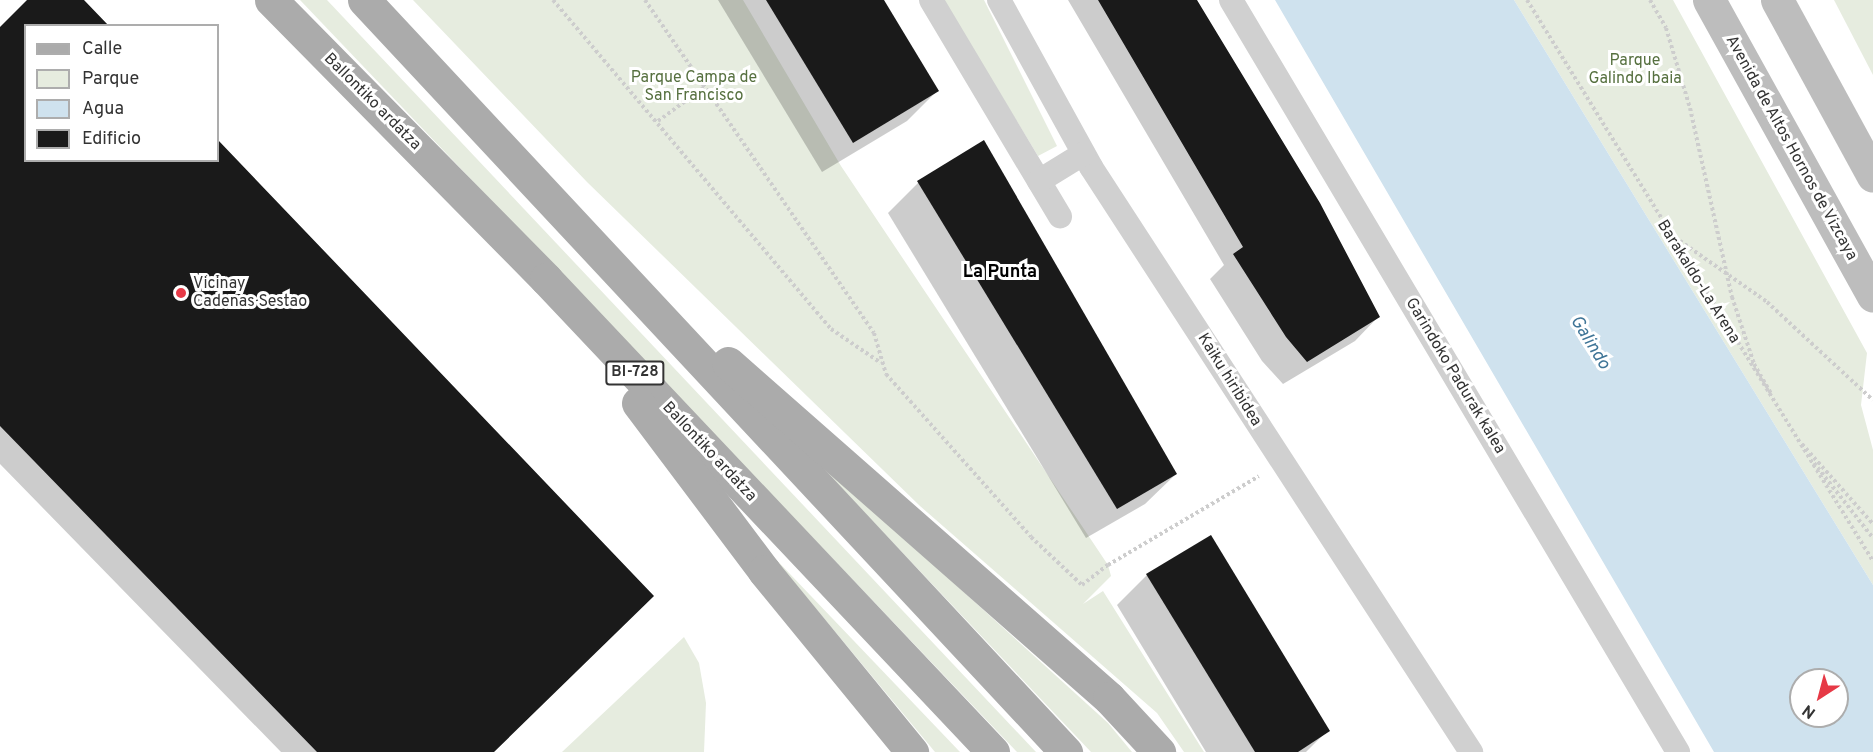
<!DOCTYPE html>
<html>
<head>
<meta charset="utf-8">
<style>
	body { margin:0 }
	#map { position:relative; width:1873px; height:752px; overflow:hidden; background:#fff; font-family:Overpass,sans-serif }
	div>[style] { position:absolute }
	.green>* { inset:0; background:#e6ecdf }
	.water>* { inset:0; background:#cfe2ee }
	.shadow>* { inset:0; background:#0003 }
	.building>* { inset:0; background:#1a1a1a }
	.path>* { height:4px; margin-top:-2px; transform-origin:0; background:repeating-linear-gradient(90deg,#cdcdcd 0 3px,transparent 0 6px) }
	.street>* { height:24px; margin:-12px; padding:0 12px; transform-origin:12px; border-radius:12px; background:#d0d0d0 }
	.secondary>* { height:33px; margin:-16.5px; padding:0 16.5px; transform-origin:16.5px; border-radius:16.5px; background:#bdbdbd }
	.primary>* { height:33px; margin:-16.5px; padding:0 16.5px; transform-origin:16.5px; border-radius:16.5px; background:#ababab }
	.dots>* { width:16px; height:16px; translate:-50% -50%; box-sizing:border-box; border:3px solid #fff; border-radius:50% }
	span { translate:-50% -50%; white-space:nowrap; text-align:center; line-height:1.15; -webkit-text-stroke:6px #fff; paint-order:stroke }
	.shield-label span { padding:2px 4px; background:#fff; border:2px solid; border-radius:4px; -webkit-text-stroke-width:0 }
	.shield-label { font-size:15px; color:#333; font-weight:700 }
	.park-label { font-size:16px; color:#56703f }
	.street-label { font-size:16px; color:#333 }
	.poi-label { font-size:16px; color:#333 }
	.left { translate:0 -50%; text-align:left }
	.neighbourhood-label { font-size:18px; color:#000; font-weight:700 }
	.water-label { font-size:18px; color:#3f7597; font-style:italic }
	.legend { position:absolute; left:24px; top:24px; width:195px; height:138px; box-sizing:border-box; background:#fff; border:2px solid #adadad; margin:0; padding:8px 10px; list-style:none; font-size:18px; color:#333 }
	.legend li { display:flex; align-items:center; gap:12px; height:30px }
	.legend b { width:30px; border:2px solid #adadad }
	.north { position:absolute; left:1789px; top:668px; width:60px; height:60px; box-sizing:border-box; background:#fff; border:2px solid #adadad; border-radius:50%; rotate:216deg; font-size:16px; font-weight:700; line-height:24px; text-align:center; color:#333 }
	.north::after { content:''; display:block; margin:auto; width:21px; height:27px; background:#e63946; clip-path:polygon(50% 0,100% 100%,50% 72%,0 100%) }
</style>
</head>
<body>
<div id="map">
	<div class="green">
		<i style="clip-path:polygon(300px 0,327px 0,1036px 752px,1017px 752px)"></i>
		<i style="clip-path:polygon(413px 0,743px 0,841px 166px,1108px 565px,1111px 576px,1083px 604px,1103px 591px,1204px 752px,1184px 752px,1157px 713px,920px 506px,587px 182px)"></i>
		<i style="clip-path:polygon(943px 0,984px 0,1057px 146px,1038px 156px)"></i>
		<i style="clip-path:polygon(1514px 0,1673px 0,1867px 353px,1861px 405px,1873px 450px,1873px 585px)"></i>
		<i style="clip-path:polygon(1834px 0,1873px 0,1873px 75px)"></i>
		<i style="clip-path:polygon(793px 437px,1108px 723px,1132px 752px,1091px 752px)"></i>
		<i style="clip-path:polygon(768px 551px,960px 752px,935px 752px)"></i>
		<i style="clip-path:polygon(684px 637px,699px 663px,706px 703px,704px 752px,562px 752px)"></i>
	</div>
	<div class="water">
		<i style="clip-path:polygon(evenodd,1275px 0,1514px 0,1873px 585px,1873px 752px,1714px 752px,1275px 0,1801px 680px,1837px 680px,1837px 716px,1801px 716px,1801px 680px)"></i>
	</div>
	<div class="shadow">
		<i style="clip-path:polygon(29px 0,83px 0,26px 26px,26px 160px,218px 160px,218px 141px,652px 596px,492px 752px,281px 752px,0 464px,0 29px)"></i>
		<i style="clip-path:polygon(718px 0,882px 0,937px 91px,907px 121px,822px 172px)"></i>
		<i style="clip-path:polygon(1068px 0,1195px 0,1378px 317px,1355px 341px,1283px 384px,1262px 361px,1210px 279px,1224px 265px)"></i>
		<i style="clip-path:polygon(984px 142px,1176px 474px,1145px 504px,1086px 538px,888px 213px,918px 183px)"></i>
		<i style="clip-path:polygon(1147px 575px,1328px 730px,1306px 752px,1206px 752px,1117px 605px)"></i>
	</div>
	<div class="building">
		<i style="clip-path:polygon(27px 0,84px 0,109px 26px,26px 26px,26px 160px,218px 160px,218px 140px,654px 596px,494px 752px,317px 752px,0 426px,0 27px)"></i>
		<i style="clip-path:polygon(766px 0,884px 0,939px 91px,853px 143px)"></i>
		<i style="clip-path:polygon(1098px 0,1197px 0,1320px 203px,1380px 317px,1307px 362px,1286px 337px,1233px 254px,1243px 247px)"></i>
		<i style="clip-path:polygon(984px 140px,1177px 474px,1117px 509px,917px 181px)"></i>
		<i style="clip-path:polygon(1211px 535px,1330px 731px,1298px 752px,1255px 752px,1146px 574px)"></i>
	</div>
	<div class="path">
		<i style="left:553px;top:0;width:431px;rotate:49.8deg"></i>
		<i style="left:831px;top:329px;width:60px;rotate:34.2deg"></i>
		<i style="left:645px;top:0;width:404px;rotate:55.5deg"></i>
		<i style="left:874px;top:333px;width:43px;rotate:73.7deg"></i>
		<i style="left:886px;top:374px;width:218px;rotate:48.3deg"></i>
		<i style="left:1031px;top:537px;width:70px;rotate:43.3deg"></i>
		<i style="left:1082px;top:585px;width:33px;rotate:-38deg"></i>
		<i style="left:1108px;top:565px;width:175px;rotate:-30.5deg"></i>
		<i style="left:1527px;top:0;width:659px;rotate:58.34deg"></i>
		<i style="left:1650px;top:0;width:32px;rotate:60deg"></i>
		<i style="left:1666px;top:28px;width:84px;rotate:73.3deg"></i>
		<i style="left:1690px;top:108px;width:194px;rotate:77.5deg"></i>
		<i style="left:1732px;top:297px;width:71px;rotate:71.8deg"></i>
		<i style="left:1754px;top:364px;width:34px;rotate:60deg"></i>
		<i style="left:658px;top:121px;width:58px;rotate:-35.9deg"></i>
		<i style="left:1670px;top:234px;width:118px;rotate:35deg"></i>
		<i style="left:1767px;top:302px;width:144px;rotate:42.8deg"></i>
		<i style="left:1802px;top:444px;width:107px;rotate:48.4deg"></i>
		<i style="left:1814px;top:463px;width:95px;rotate:51.8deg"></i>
	</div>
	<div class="street">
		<i style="left:931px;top:0;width:252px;rotate:59.2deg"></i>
		<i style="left:999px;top:0;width:191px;rotate:61.1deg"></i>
		<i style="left:1091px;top:167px;width:698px;rotate:56.99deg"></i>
		<i style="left:1231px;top:0;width:875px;rotate:59.27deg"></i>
		<i style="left:1039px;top:181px;width:52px;rotate:-31.5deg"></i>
	</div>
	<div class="secondary">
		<i style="left:1709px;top:0;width:338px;rotate:61deg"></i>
		<i style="left:1777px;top:0;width:200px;rotate:61.4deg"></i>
	</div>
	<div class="primary">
		<i style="left:271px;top:0;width:392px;rotate:45.4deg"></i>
		<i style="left:546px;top:279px;width:651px;rotate:46.62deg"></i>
		<i style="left:364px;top:0;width:1029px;rotate:46.97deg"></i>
		<i style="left:728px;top:363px;width:507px;rotate:41.32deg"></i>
		<i style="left:1109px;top:698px;width:74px;rotate:47.2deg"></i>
		<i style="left:638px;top:403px;width:210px;rotate:53.1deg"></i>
		<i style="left:764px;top:571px;width:234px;rotate:50.7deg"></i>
	</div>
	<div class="dots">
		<i style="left:181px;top:293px;background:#e63946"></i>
	</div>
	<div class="shield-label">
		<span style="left:635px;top:373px">BI-728</span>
	</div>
	<div class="park-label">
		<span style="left:1635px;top:70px">Parque<br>Galindo Ibaia</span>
		<span style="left:694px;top:87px">Parque Campa de<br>San Francisco</span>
	</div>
	<div class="street-label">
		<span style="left:372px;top:102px;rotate:45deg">Ballontiko ardatza</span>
		<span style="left:1791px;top:148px;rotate:61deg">Avenida de Altos Hornos de Vizcaya</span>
		<span style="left:1698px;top:282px;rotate:58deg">Barakaldo-La Arena</span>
		<span style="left:1455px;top:376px;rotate:59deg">Garindoko Padurak kalea</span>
		<span style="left:1229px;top:380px;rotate:58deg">Kaiku hiribidea</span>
		<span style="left:709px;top:452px;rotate:47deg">Ballontiko ardatza</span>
	</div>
	<div class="poi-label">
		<span class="left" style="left:193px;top:293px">Vicinay<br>Cadenas Sestao</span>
	</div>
	<div class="neighbourhood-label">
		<span style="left:1000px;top:273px">La Punta</span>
	</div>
	<div class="water-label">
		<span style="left:1589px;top:343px;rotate:58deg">Galindo</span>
	</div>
	<ul class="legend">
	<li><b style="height:8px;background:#ababab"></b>Calle</li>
	<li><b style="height:16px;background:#e6ecdf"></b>Parque</li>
	<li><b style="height:16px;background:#cfe2ee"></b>Agua</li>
	<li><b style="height:16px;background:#1a1a1a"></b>Edificio</li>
	</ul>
	<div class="north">N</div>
</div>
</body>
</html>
